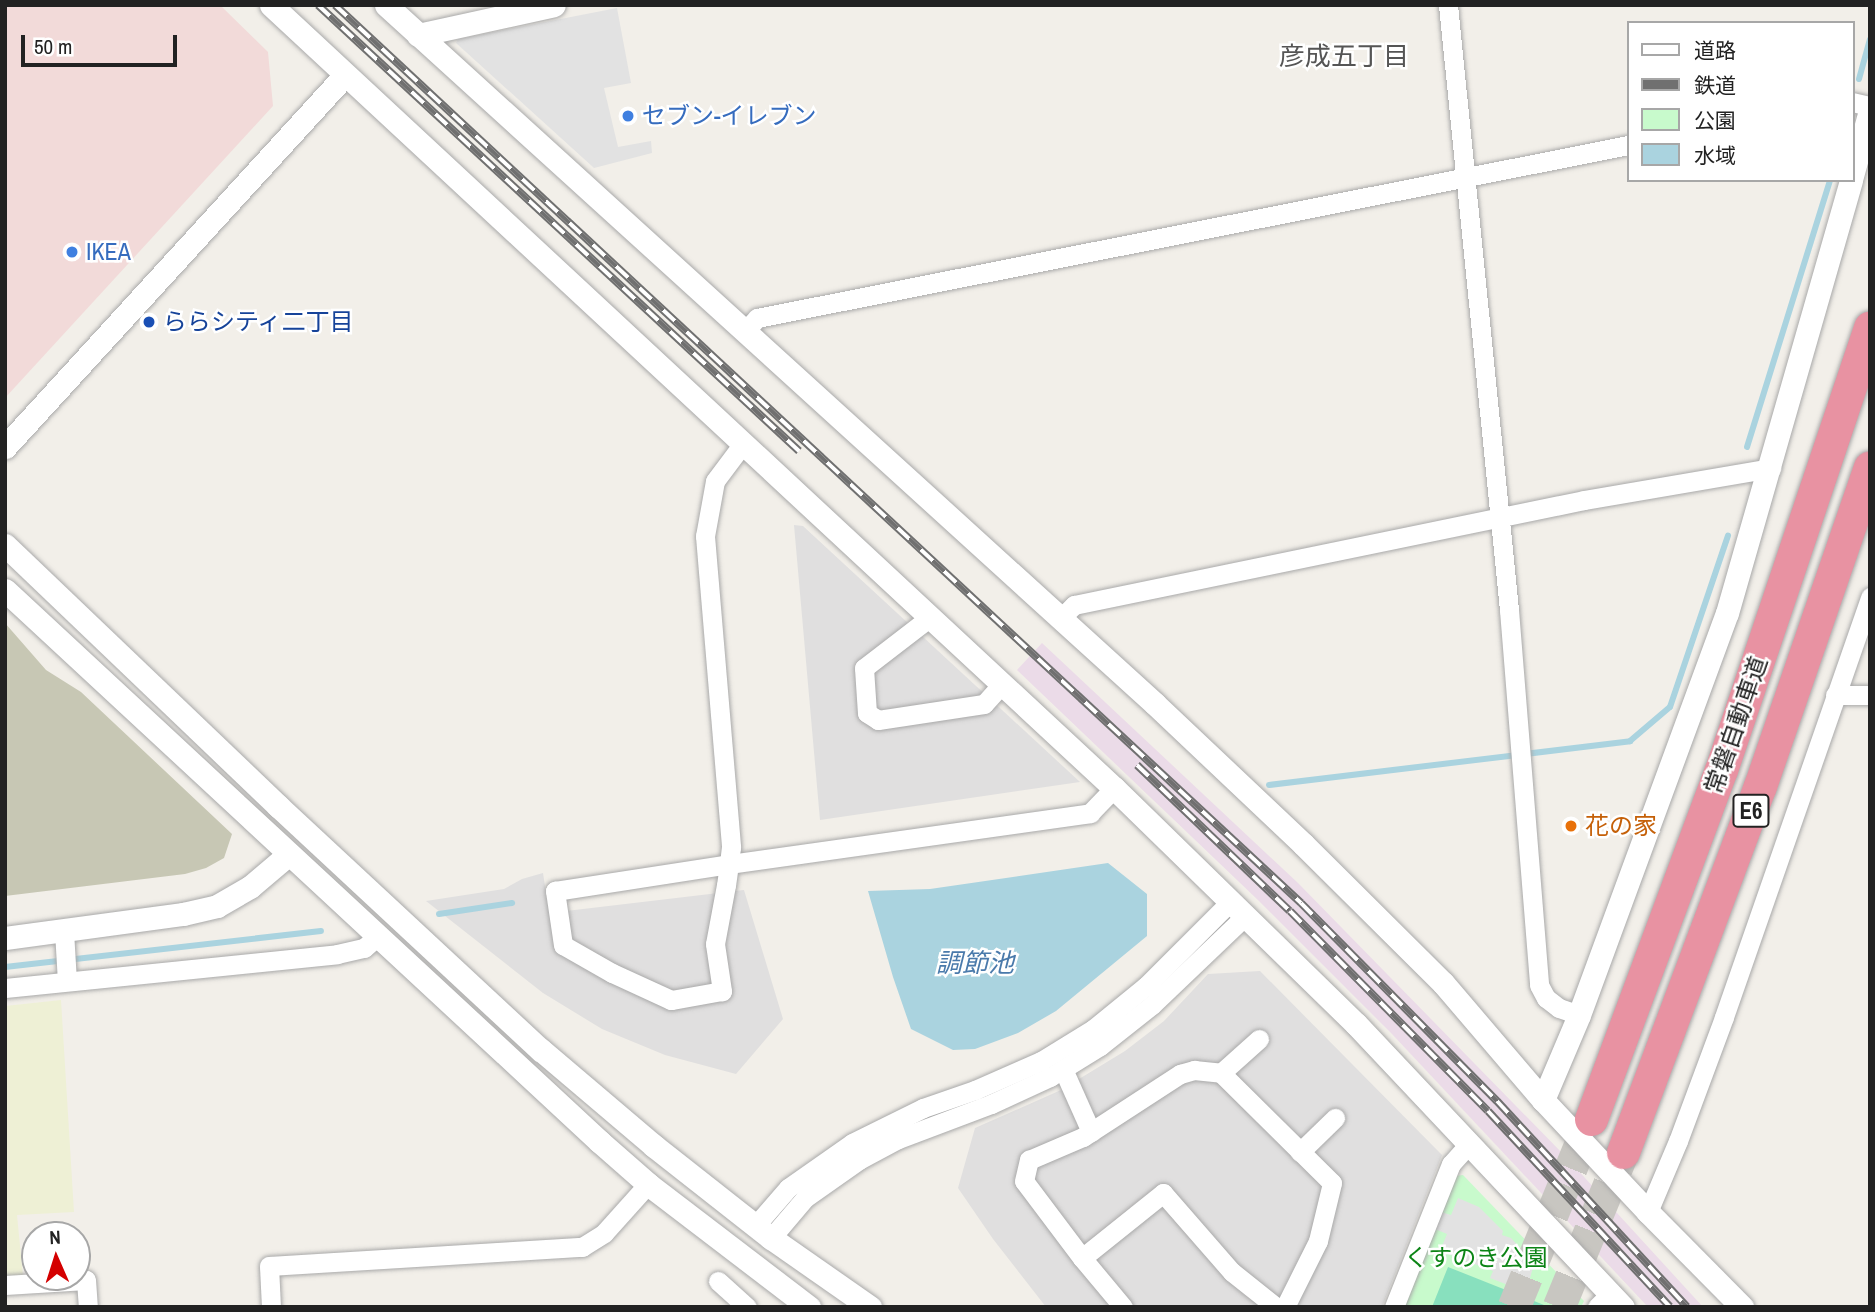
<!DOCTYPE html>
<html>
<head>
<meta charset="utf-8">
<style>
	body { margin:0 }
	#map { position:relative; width:1875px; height:1312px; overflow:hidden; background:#f2efe9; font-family:"Archivo Narrow","Noto Sans JP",sans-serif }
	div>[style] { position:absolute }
	.residential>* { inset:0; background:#e0dfdf }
	.commercial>* { inset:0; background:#f2dad9 }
	.industrial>* { inset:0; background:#ebdbe8 }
	.construction>* { inset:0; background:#c7c7b4 }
	.farmland>* { inset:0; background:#eef0d5 }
	.park>* { inset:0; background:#c8facc }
	.pitch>* { inset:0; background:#88e0be }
	.parking>* { inset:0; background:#e2e2e2 }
	.water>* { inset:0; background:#aad3df }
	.stream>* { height:6px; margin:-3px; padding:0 3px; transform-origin:3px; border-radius:3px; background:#aad3df }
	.motorway-tunnel>* { height:33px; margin-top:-16.5px; transform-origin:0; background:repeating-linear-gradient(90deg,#c8c6c1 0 33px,transparent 0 50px) }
	.roads { filter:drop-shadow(0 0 2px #a9a9a9) drop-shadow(0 0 2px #a9a9a9) }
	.minor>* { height:19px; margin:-9.5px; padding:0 9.5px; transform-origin:9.5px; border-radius:9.5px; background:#fff }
	.tertiary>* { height:23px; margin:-11.5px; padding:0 11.5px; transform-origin:11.5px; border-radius:11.5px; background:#fff }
	.motorway>* { height:33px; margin:-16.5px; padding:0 16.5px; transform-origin:16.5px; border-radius:16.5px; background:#e892a2 }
	.rail>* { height:8px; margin-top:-4px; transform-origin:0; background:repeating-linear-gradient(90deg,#fff 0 16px,#707070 0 32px); box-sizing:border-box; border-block:2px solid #707070 }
	.dots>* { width:19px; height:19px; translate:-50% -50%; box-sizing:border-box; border:4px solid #fff; border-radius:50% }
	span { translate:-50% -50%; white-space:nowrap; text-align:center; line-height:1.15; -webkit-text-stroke:5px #fff; paint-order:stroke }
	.shield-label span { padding:2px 5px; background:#fff; border:2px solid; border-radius:5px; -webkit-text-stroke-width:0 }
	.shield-label { font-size:23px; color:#222; font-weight:700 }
	.shop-label { font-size:24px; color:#366cbe }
	.left { translate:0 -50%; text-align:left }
	.transit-label { font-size:24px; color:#164399 }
	.street-label { font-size:24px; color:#222 }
	.food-label { font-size:24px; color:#c56008 }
	.park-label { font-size:24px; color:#0c8416 }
	.neighbourhood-label { font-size:26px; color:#555 }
	.water-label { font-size:26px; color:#4a7aab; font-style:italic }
	.frame { position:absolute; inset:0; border:7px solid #222; pointer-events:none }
	.legend { position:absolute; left:1627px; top:21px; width:228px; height:161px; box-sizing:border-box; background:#fff; border:2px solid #a7a7a7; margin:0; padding:9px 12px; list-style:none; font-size:21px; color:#222 }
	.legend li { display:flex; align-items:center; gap:14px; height:35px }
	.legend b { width:35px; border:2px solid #a7a7a7 }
	.north { position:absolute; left:21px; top:1221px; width:70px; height:70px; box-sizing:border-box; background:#fff; border:2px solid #a7a7a7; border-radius:50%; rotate:357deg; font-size:19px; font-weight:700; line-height:28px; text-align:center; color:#222 }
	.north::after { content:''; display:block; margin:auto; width:24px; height:32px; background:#d40000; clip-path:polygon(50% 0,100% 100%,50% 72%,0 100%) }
	.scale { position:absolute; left:21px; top:35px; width:156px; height:32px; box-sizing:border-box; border:4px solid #222; border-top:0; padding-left:9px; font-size:21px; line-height:24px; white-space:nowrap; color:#222; -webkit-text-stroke:5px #fff; paint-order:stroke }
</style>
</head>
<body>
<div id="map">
	<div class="residential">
		<i style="clip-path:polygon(794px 525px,803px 526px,1080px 782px,820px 820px)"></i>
		<i style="clip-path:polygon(543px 873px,549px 913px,744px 890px,783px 1019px,736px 1074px,665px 1055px,602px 1029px,543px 993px,426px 901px,504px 889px,522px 879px)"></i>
		<i style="clip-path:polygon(1260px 971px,1442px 1155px,1382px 1307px,1046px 1307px,993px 1239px,958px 1188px,975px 1128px,1061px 1090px,1125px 1051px,1164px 1021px,1208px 974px)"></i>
	</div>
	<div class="commercial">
		<i style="clip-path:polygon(5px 5px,220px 5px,268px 52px,273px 106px,5px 398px)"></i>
	</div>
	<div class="industrial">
		<i style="clip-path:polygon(1042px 643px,1298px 883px,1564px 1155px,1703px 1307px,1648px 1307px,1391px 1033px,1259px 901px,1017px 670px)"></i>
	</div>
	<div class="construction">
		<i style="clip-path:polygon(5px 623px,46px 670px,81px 692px,232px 834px,224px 858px,206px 868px,185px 874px,5px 896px)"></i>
	</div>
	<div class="farmland">
		<i style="clip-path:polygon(61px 1000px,74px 1212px,17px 1215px,23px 1276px,5px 1277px,5px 1006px)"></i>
	</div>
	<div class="park">
		<i style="clip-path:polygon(1463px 1175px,1584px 1301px,1581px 1307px,1404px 1307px,1455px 1176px)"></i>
	</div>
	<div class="pitch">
		<i style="clip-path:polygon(1448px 1267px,1549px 1307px,1432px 1307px)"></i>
	</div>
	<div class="parking">
		<i style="clip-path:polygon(617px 8px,631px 83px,604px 88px,618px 147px,651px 141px,652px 153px,594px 168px,456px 43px,458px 39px)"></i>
		<i style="clip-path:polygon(1458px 1198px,1479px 1207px,1503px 1231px,1502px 1235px,1511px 1238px,1522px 1250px,1519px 1259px,1534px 1264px,1526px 1292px,1490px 1278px,1493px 1271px,1440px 1251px,1447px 1234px,1435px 1229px,1441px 1212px,1451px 1215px)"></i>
	</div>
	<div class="water">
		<i style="clip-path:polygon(1108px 863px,1147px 894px,1147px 936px,1056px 1011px,1018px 1033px,975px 1049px,953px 1050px,911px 1029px,893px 977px,868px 891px,930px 889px)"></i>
	</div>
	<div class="stream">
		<i style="left:1859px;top:79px;width:41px;rotate:-74.6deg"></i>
		<i style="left:1747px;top:447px;width:280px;rotate:-72.7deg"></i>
		<i style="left:1269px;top:785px;width:364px;rotate:-6.9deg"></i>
		<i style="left:1630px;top:741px;width:52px;rotate:-40.4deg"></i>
		<i style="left:1670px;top:707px;width:181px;rotate:-71.3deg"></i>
		<i style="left:439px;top:914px;width:74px;rotate:-8.6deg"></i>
		<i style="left:5px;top:967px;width:318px;rotate:-6.5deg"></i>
	</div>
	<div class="motorway-tunnel">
		<i style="left:1514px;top:1307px;width:203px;rotate:-67.7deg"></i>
		<i style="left:1559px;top:1307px;width:168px;rotate:-67.6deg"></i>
	</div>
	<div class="roads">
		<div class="minor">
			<i style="left:1448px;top:5px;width:608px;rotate:84.24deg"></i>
			<i style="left:1509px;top:610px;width:376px;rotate:85.4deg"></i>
			<i style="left:1539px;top:985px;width:15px;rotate:62deg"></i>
			<i style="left:1546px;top:998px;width:16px;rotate:38deg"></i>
			<i style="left:1559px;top:1008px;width:21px;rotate:19deg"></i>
			<i style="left:1852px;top:102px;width:18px;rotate:13deg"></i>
			<i style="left:745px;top:331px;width:18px;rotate:-47deg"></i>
			<i style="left:757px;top:318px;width:888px;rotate:-11.23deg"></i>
			<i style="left:742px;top:445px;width:45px;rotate:126.9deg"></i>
			<i style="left:715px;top:481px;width:56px;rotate:100.3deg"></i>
			<i style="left:705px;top:536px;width:312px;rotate:85.2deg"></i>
			<i style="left:731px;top:847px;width:17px;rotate:97deg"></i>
			<i style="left:729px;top:864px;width:21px;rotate:98deg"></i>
			<i style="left:726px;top:885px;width:60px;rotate:100.6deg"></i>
			<i style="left:715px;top:944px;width:48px;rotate:81.5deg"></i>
			<i style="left:722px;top:991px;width:52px;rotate:170deg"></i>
			<i style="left:671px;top:1000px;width:65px;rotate:-155.4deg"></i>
			<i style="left:612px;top:973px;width:56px;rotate:-150.3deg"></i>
			<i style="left:563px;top:945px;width:55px;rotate:-98.4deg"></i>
			<i style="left:555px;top:891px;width:176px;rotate:-8.8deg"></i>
			<i style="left:729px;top:864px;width:365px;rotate:-8deg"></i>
			<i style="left:1090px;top:813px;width:35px;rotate:-46deg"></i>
			<i style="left:929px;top:618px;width:82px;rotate:142.4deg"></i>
			<i style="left:864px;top:668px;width:45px;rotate:86.2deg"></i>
			<i style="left:867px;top:713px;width:13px;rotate:32deg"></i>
			<i style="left:878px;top:720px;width:107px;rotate:-8.6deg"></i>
			<i style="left:984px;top:704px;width:25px;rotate:-48deg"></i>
			<i style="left:1060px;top:619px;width:20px;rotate:-45deg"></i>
			<i style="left:1074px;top:605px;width:521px;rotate:-11.63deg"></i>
			<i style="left:1584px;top:500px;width:190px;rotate:-9.7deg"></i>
			<i style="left:1835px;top:695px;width:35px"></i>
			<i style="left:64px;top:931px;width:50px;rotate:86.6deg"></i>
			<i style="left:5px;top:988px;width:334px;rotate:-5.8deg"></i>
			<i style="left:337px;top:954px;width:28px;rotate:-13deg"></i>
			<i style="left:364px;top:948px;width:18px;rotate:-41deg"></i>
			<i style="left:1063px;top:1069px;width:69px;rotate:66deg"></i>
			<i style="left:1221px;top:1073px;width:51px;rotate:-41.8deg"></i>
			<i style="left:1300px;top:1152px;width:49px;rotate:-44.2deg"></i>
			<i style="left:1648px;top:1212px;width:77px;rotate:-67.1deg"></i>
			<i style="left:1678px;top:1141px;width:132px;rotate:-69.6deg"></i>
			<i style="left:1724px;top:1017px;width:445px;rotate:-70.8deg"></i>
			<i style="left:756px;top:1225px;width:49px;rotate:-49.1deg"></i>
			<i style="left:788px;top:1188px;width:78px;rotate:-35.1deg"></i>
			<i style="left:852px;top:1143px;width:79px;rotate:-26.2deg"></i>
			<i style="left:923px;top:1108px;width:55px;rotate:-19.1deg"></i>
			<i style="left:975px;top:1090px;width:72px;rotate:-23.7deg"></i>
			<i style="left:1041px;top:1061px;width:61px;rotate:-31.6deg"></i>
			<i style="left:1093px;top:1029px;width:68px;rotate:-39.1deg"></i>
			<i style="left:1146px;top:986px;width:119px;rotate:-45deg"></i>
			<i style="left:771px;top:1238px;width:52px;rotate:-49.6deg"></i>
			<i style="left:805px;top:1198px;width:66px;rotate:-35.1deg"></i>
			<i style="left:859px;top:1160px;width:44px;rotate:-28.3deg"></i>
			<i style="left:898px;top:1139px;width:99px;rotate:-20.6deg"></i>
			<i style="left:991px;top:1104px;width:65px;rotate:-24.6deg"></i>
			<i style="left:1050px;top:1077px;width:59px;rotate:-31.8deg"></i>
			<i style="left:1100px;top:1046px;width:66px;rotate:-38.3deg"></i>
			<i style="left:1152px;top:1005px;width:129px;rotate:-43.7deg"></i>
			<i style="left:1082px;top:1258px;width:104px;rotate:-38.7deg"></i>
			<i style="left:1163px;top:1193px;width:105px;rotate:48.9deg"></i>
			<i style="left:1232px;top:1272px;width:56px;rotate:38.5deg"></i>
			<i style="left:718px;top:1281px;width:39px;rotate:42deg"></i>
			<i style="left:5px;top:1285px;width:81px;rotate:-3.5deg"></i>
			<i style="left:86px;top:1280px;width:27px;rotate:86deg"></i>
			<i style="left:271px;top:1307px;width:41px;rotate:-92.8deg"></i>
			<i style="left:269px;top:1266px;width:314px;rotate:-3.5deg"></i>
			<i style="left:582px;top:1247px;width:26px;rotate:-32deg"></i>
			<i style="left:604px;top:1233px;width:66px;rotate:-48.1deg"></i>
			<i style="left:1123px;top:1307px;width:64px;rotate:-129.9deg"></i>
			<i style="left:1082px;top:1258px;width:96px;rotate:-127deg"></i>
			<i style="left:1024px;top:1181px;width:22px;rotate:-77deg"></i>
			<i style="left:1029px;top:1160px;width:59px;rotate:-23.1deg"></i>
			<i style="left:1083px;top:1137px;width:116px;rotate:-33deg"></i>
			<i style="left:1180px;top:1074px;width:15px;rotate:-16deg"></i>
			<i style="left:1194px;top:1070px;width:27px;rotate:6deg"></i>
			<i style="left:1221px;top:1073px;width:156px;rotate:44.7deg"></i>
			<i style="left:1332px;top:1183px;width:60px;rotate:103.6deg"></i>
			<i style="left:1318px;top:1241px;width:74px;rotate:116.6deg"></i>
			<i style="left:1394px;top:1307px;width:154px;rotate:-68.3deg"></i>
			<i style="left:1451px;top:1164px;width:28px;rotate:-48deg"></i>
			<i style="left:1597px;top:1307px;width:20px;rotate:-45deg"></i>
		</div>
		<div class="tertiary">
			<i style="left:271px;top:5px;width:1151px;rotate:42.89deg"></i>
			<i style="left:1114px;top:788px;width:338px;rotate:44.3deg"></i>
			<i style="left:1356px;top:1024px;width:389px;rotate:46.7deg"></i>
			<i style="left:386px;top:5px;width:1039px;rotate:42.27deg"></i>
			<i style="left:1155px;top:704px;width:204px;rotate:43.4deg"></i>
			<i style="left:1303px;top:844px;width:197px;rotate:44.8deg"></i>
			<i style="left:1443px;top:983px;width:154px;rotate:49.5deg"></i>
			<i style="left:1543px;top:1100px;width:154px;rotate:46.8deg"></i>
			<i style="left:1648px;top:1212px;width:134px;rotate:45.3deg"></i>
			<i style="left:418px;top:35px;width:139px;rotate:-12.4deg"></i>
			<i style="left:1852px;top:176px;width:68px;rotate:-74.7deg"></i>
			<i style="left:5px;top:447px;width:504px;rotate:-47.57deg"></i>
			<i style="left:5px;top:545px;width:378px;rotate:43.7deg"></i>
			<i style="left:278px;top:806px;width:359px;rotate:42.9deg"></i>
			<i style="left:541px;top:1050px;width:148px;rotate:40.3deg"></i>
			<i style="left:654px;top:1146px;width:149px;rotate:38.2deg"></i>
			<i style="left:771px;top:1238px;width:121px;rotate:34.9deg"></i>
			<i style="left:5px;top:590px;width:812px;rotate:42.85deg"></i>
			<i style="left:600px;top:1142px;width:64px;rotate:41.2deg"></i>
			<i style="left:648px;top:1184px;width:203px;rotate:37.4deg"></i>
			<i style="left:5px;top:938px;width:180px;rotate:-7.7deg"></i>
			<i style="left:183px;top:914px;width:35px;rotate:-13deg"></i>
			<i style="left:217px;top:906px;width:38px;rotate:-30deg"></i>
			<i style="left:250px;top:887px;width:51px;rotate:-40.2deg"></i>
			<i style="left:1543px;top:1100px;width:92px;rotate:-67deg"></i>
			<i style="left:1579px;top:1015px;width:428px;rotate:-69.8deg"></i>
			<i style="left:1727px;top:613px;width:450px;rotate:-74deg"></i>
		</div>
		<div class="motorway">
			<i style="left:1591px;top:1119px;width:372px;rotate:-69.6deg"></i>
			<i style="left:1721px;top:770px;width:467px;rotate:-71.4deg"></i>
			<i style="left:1623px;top:1152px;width:391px;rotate:-69.5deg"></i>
			<i style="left:1760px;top:786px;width:337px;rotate:-71deg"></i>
		</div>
	</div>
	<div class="rail">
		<i style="left:318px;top:5px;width:656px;rotate:42.84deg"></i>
		<i style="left:335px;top:5px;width:1319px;rotate:42.91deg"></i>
		<i style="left:1301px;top:903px;width:279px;rotate:45.3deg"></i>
		<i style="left:1497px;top:1101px;width:280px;rotate:47.3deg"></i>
		<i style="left:1137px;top:765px;width:211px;rotate:43.7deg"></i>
		<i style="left:1290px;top:911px;width:281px;rotate:45.3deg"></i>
		<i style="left:1488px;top:1111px;width:267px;rotate:47.1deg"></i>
	</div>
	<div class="dots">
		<i style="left:628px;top:116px;background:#3f7fe0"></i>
		<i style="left:72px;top:252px;background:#3f7fe0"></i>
		<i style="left:149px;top:322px;background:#1a4fb4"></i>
		<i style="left:1571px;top:826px;background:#e8710a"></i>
	</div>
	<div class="shield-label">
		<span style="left:1751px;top:811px">E6</span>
	</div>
	<div class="shop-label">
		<span class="left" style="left:642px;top:116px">セブン-イレブン</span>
		<span class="left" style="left:86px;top:252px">IKEA</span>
	</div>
	<div class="transit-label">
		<span class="left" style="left:163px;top:322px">ららシティ二丁目</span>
	</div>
	<div class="street-label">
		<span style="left:1736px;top:725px;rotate:-71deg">常磐自動車道</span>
	</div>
	<div class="food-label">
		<span class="left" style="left:1585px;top:826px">花の家</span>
	</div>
	<div class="park-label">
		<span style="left:1476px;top:1258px">くすのき公園</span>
	</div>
	<div class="neighbourhood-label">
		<span style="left:1344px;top:56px">彦成五丁目</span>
	</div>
	<div class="water-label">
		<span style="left:975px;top:963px">調節池</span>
	</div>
	<div class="frame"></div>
	<ul class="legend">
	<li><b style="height:9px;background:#fff"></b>道路</li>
	<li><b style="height:9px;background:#707070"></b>鉄道</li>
	<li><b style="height:19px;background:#c8facc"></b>公園</li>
	<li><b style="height:19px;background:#aad3df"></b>水域</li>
	</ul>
	<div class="north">N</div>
	<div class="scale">50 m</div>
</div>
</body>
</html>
